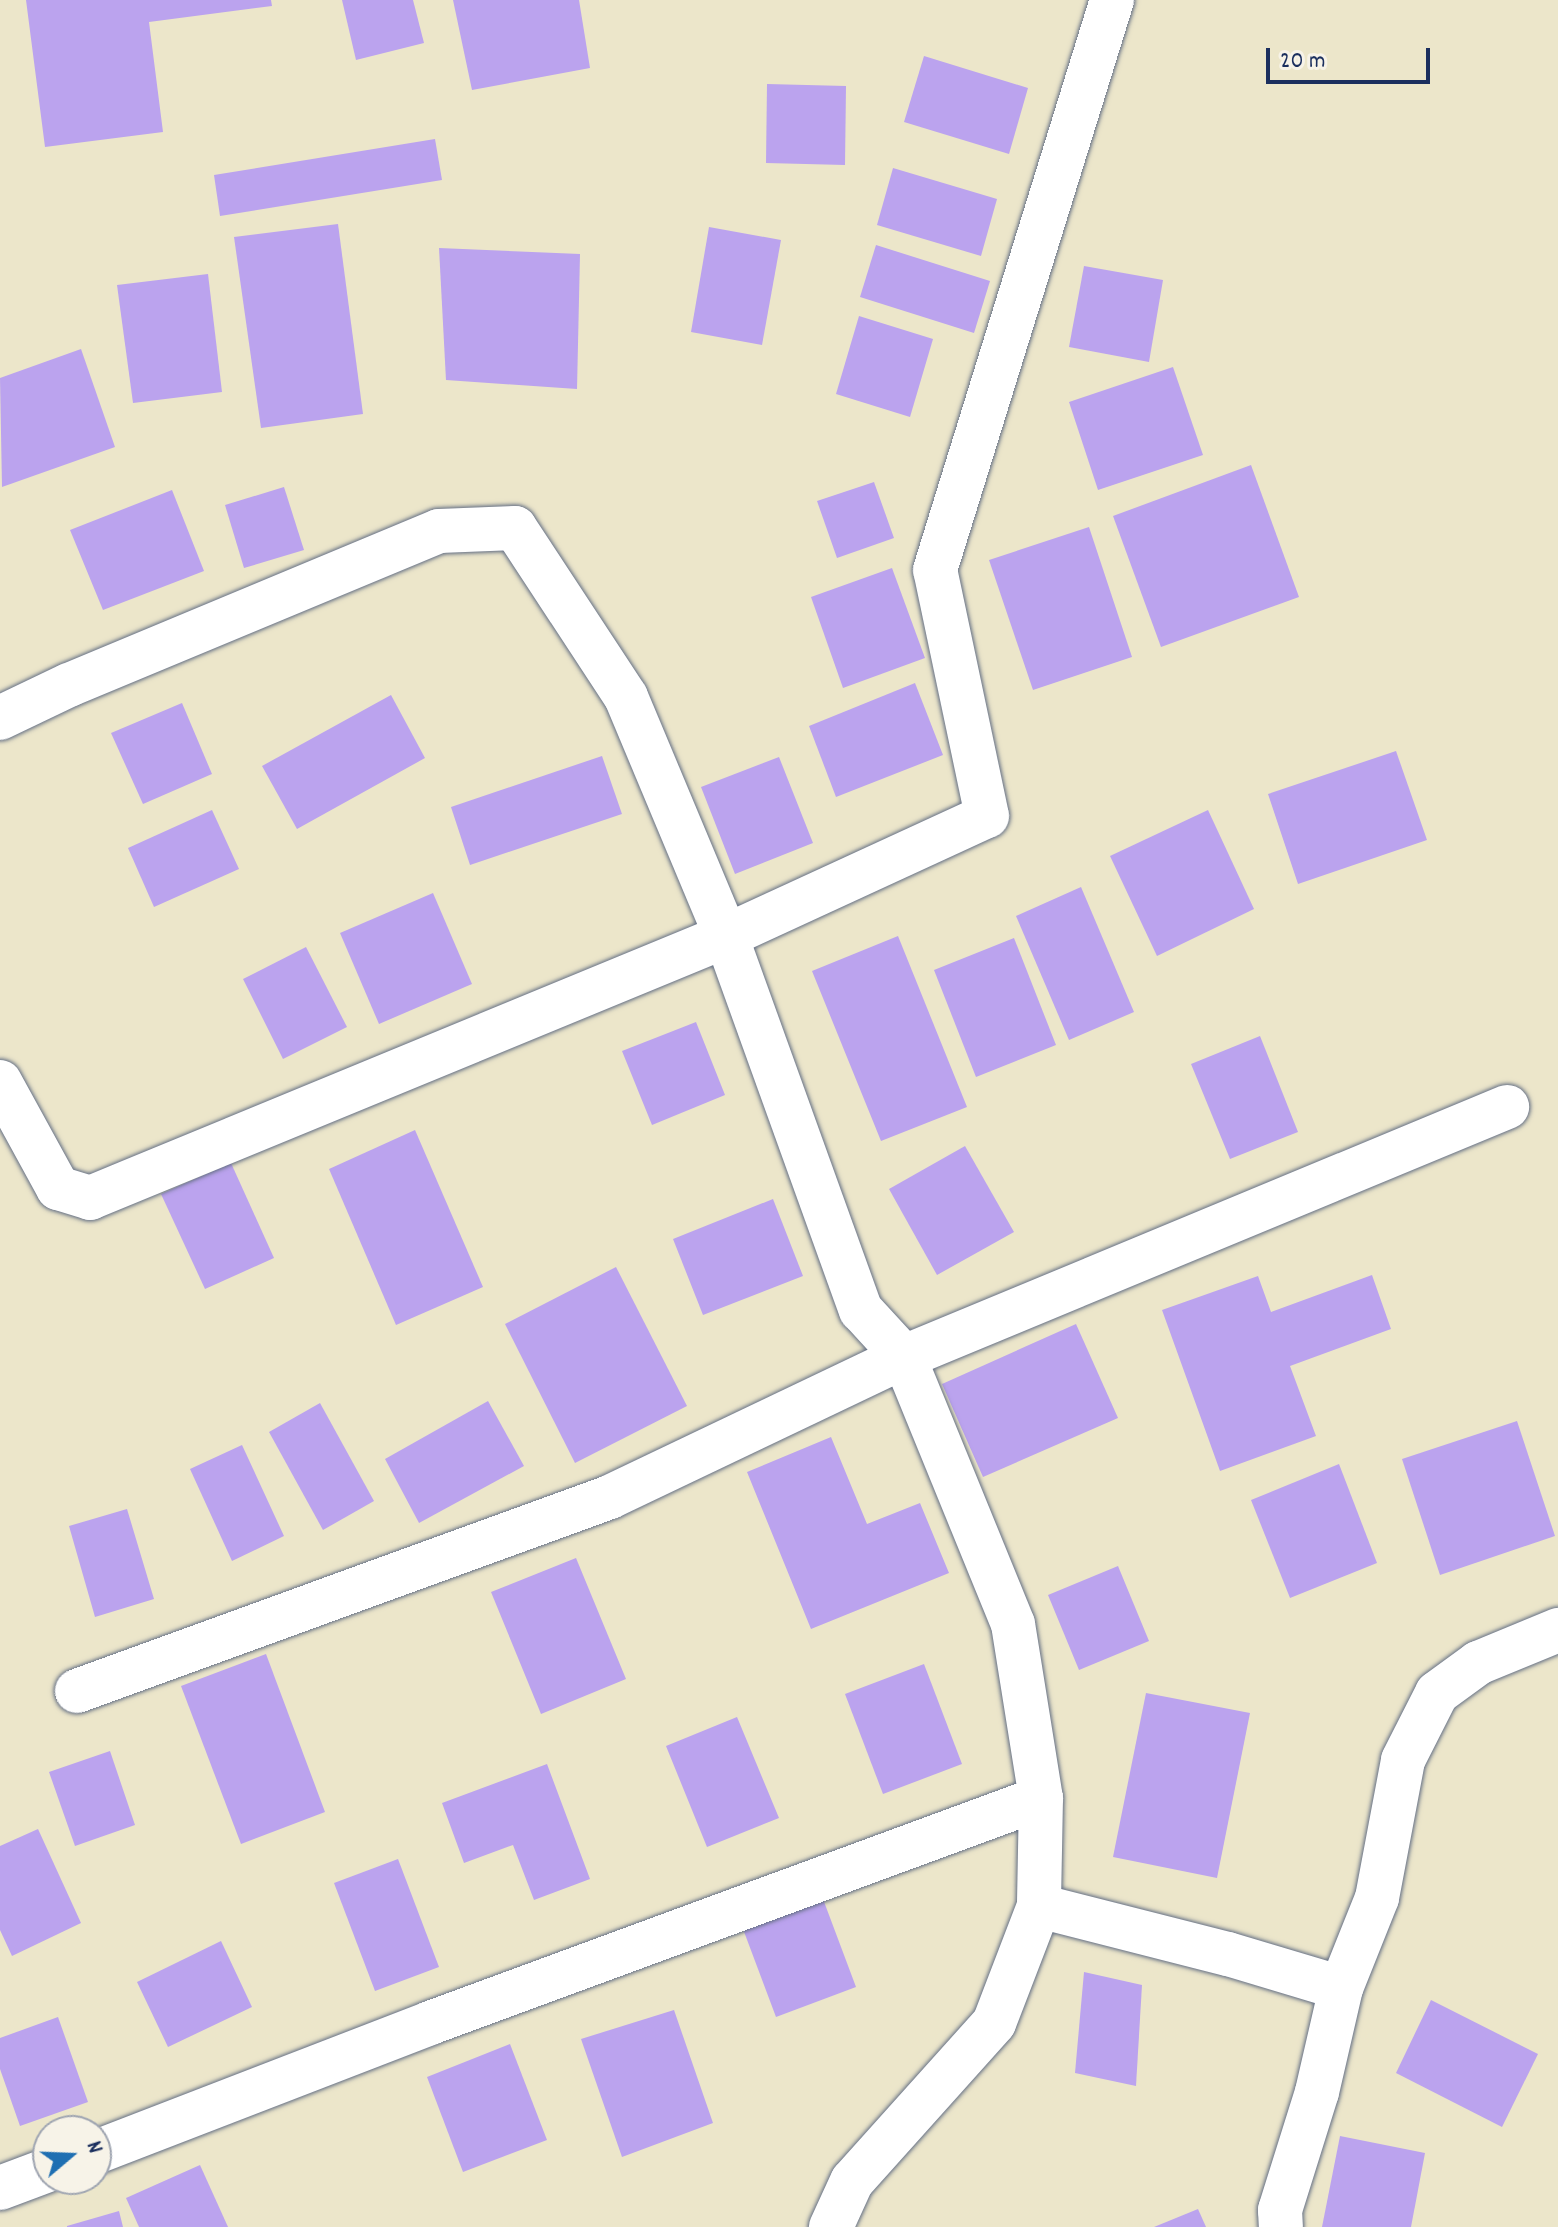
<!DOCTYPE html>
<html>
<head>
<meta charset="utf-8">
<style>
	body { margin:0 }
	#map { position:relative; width:1558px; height:2227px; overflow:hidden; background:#ece6ca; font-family:Dekko,sans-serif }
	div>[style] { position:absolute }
	.building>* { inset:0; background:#bba3ee }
	.roads { filter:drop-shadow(0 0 2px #646f84) drop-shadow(0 0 2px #646f84) }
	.minor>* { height:44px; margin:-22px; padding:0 22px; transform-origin:22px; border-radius:22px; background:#fff }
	span { translate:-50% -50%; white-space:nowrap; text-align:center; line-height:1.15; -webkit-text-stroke:8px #f7f3e8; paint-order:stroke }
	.north { position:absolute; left:32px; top:2115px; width:80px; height:80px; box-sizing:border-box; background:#f7f3e8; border:2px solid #9fa5b1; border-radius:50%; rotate:71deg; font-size:22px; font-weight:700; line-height:32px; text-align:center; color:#1b2f5e }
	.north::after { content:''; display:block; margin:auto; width:28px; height:36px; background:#1f6fb2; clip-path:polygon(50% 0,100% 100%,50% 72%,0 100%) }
	.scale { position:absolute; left:1266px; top:48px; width:164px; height:36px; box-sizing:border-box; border:4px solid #1b2f5e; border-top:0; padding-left:10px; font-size:24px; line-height:28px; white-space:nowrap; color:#1b2f5e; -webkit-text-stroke:6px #f7f3e8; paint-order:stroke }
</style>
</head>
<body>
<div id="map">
	<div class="building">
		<i style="clip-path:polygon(26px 0,271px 0,272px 6px,149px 22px,163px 132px,45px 147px)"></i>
		<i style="clip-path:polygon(342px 0,413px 0,424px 43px,356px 60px)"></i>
		<i style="clip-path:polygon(453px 0,579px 0,590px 68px,472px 90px)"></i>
		<i style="clip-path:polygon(924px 56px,1028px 88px,1009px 154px,904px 122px)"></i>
		<i style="clip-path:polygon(767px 84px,846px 86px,845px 165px,766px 163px)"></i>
		<i style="clip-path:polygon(435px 139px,442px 180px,220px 216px,214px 175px)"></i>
		<i style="clip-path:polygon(893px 168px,997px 199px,981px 256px,877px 225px)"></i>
		<i style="clip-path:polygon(338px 224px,363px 414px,261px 428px,234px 237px)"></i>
		<i style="clip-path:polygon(709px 227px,781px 240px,762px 345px,691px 332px)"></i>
		<i style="clip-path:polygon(876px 245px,990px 281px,974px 333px,860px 297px)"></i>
		<i style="clip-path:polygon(439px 248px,580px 254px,577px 389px,446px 380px)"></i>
		<i style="clip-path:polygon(1084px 266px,1163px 280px,1149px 362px,1069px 347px)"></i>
		<i style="clip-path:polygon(208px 274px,222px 392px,133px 403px,117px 285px)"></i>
		<i style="clip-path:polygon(859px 316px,933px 339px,910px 417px,836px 394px)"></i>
		<i style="clip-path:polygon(81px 349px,115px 447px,2px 487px,0 378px)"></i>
		<i style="clip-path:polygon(1173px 367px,1203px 455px,1098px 490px,1069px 402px)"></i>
		<i style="clip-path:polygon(1251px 465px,1299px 597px,1161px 647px,1113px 516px)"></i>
		<i style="clip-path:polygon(874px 482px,894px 538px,837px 558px,817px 501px)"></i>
		<i style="clip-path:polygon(284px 487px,304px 550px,244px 568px,225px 505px)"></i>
		<i style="clip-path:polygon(172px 490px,204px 571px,103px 610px,70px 530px)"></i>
		<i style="clip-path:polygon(1089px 527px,1132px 657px,1033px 690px,989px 560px)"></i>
		<i style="clip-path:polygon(892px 568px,925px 658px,843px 688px,811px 597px)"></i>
		<i style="clip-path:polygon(915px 683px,943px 755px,836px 797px,809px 726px)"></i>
		<i style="clip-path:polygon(391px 695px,425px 758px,297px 829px,262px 766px)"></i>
		<i style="clip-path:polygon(182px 703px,212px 774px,143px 804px,111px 733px)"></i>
		<i style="clip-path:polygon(1396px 751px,1427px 840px,1298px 884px,1268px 794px)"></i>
		<i style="clip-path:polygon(602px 756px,622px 814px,470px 865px,451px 807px)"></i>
		<i style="clip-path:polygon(779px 757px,813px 843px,735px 874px,701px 787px)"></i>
		<i style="clip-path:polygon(212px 810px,239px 869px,154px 907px,128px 848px)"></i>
		<i style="clip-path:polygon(1208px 810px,1254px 909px,1157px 956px,1110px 856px)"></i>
		<i style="clip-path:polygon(1081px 887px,1134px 1012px,1069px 1040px,1016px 916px)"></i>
		<i style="clip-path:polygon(433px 893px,472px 984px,379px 1024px,340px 933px)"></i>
		<i style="clip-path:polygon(898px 936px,967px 1107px,881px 1141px,812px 971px)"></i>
		<i style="clip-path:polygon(1014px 938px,1056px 1045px,976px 1077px,934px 970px)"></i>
		<i style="clip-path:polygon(306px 947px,347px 1027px,283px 1059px,243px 979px)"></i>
		<i style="clip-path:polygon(696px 1022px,725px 1095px,652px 1125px,622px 1051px)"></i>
		<i style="clip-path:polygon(1260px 1036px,1298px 1132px,1230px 1159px,1191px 1064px)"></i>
		<i style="clip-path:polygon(415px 1130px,483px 1287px,396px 1325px,329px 1169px)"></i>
		<i style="clip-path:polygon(965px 1146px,1014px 1232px,937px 1275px,889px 1189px)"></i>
		<i style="clip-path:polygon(231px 1163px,274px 1258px,205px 1289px,161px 1194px)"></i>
		<i style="clip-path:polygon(773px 1199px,803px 1276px,703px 1315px,673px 1239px)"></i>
		<i style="clip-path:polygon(616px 1267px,687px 1406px,575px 1463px,505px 1324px)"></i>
		<i style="clip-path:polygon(1372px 1275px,1391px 1329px,1290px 1366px,1316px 1436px,1220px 1471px,1162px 1310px,1258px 1276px,1271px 1312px)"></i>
		<i style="clip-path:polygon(1076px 1324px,1118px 1418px,983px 1477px,942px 1384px)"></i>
		<i style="clip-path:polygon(488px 1401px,524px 1466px,419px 1523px,385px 1459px)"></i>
		<i style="clip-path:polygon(320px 1403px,374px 1501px,323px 1530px,269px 1432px)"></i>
		<i style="clip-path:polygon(1517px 1421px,1555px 1536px,1440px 1575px,1402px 1459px)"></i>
		<i style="clip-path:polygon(831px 1437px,867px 1524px,920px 1503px,949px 1573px,811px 1629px,747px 1472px)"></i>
		<i style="clip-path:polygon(242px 1445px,284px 1536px,232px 1561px,190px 1469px)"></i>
		<i style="clip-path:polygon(1339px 1464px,1377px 1563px,1290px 1598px,1251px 1500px)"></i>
		<i style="clip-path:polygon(127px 1509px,154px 1599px,95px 1617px,69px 1526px)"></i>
		<i style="clip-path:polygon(576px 1558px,626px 1679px,541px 1714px,491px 1592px)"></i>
		<i style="clip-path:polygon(1118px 1566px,1149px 1641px,1079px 1670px,1048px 1595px)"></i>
		<i style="clip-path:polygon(266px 1654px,325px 1812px,241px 1844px,181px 1686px)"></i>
		<i style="clip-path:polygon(924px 1664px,962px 1764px,883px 1794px,845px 1694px)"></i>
		<i style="clip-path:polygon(1146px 1693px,1250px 1713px,1217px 1878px,1113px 1857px)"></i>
		<i style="clip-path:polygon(737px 1717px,779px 1818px,707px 1847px,666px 1746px)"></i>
		<i style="clip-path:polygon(110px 1751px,135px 1825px,75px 1846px,49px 1772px)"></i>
		<i style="clip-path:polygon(547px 1764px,590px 1879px,534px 1900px,513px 1845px,464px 1863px,442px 1803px)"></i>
		<i style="clip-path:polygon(38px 1829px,81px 1923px,12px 1956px,0 1930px,0 1846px)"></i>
		<i style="clip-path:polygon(398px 1859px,439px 1967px,375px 1991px,334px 1883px)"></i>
		<i style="clip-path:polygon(823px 1899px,856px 1987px,776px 2017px,743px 1929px)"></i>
		<i style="clip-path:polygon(221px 1941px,252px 2007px,168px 2047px,137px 1982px)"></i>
		<i style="clip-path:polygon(1084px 1972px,1142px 1985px,1136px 2086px,1075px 2073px)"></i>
		<i style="clip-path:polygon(1431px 2000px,1538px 2054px,1502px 2127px,1396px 2073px)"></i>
		<i style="clip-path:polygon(674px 2010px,713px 2123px,622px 2157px,581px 2039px)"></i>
		<i style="clip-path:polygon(58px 2017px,88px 2102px,20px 2126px,0 2069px,0 2038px)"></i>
		<i style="clip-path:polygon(510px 2044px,547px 2140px,463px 2172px,427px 2077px)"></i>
		<i style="clip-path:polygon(1340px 2136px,1425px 2153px,1411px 2227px,1322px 2227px)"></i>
		<i style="clip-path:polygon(200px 2165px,228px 2227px,139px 2227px,126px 2198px)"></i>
		<i style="clip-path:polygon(1198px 2209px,1206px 2227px,1154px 2227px)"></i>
		<i style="clip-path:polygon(119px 2211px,123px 2227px,67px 2227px,67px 2226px)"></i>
	</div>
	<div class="roads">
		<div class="minor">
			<i style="left:0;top:718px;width:76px;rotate:-25.6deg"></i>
			<i style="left:69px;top:685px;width:401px;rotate:-22.6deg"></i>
			<i style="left:439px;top:531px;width:76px;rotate:-2.3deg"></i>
			<i style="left:515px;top:528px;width:202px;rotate:56.7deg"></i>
			<i style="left:626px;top:697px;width:259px;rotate:67.3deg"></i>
			<i style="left:726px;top:936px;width:398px;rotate:70.2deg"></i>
			<i style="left:861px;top:1310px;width:64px;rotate:47.5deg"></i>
			<i style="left:904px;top:1357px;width:653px;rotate:-22.52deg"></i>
			<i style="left:0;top:1082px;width:121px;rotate:61.3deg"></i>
			<i style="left:58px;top:1188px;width:34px;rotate:17deg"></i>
			<i style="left:90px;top:1198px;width:688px;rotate:-22.39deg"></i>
			<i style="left:726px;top:936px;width:287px;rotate:-24.7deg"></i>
			<i style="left:987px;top:816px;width:251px;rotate:-101.9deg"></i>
			<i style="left:935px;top:570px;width:597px;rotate:-72.75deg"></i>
			<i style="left:77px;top:1691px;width:567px;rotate:-20deg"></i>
			<i style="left:610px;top:1497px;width:326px;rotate:-25.5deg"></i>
			<i style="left:904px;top:1357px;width:288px;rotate:67.8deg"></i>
			<i style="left:1013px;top:1624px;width:176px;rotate:80.9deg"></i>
			<i style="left:1041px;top:1798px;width:108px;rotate:91.1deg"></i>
			<i style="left:1039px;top:1906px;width:125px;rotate:111deg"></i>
			<i style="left:994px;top:2023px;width:212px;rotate:131.9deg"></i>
			<i style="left:852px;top:2181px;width:51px;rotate:114.5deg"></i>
			<i style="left:1039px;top:1906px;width:195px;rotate:14.3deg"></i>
			<i style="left:1228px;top:1954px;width:118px;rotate:16.7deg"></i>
			<i style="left:1341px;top:1988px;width:107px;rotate:103deg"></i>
			<i style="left:1317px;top:2092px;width:124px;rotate:107.4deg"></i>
			<i style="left:1280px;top:2210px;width:17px;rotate:87deg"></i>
			<i style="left:1341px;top:1988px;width:97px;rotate:-68.2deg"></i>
			<i style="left:1377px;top:1898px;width:140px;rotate:-79.3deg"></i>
			<i style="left:1403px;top:1760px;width:75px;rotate:-63.1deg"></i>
			<i style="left:1437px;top:1693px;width:51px;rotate:-36.2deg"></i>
			<i style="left:1478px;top:1663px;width:87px;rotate:-22.4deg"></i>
			<i style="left:96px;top:2152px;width:358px;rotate:-21.1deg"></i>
			<i style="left:430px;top:2023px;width:651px;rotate:-20.22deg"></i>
			<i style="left:0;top:2188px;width:51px;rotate:-20.6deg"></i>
		</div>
	</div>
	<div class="north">N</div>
	<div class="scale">20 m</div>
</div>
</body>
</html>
